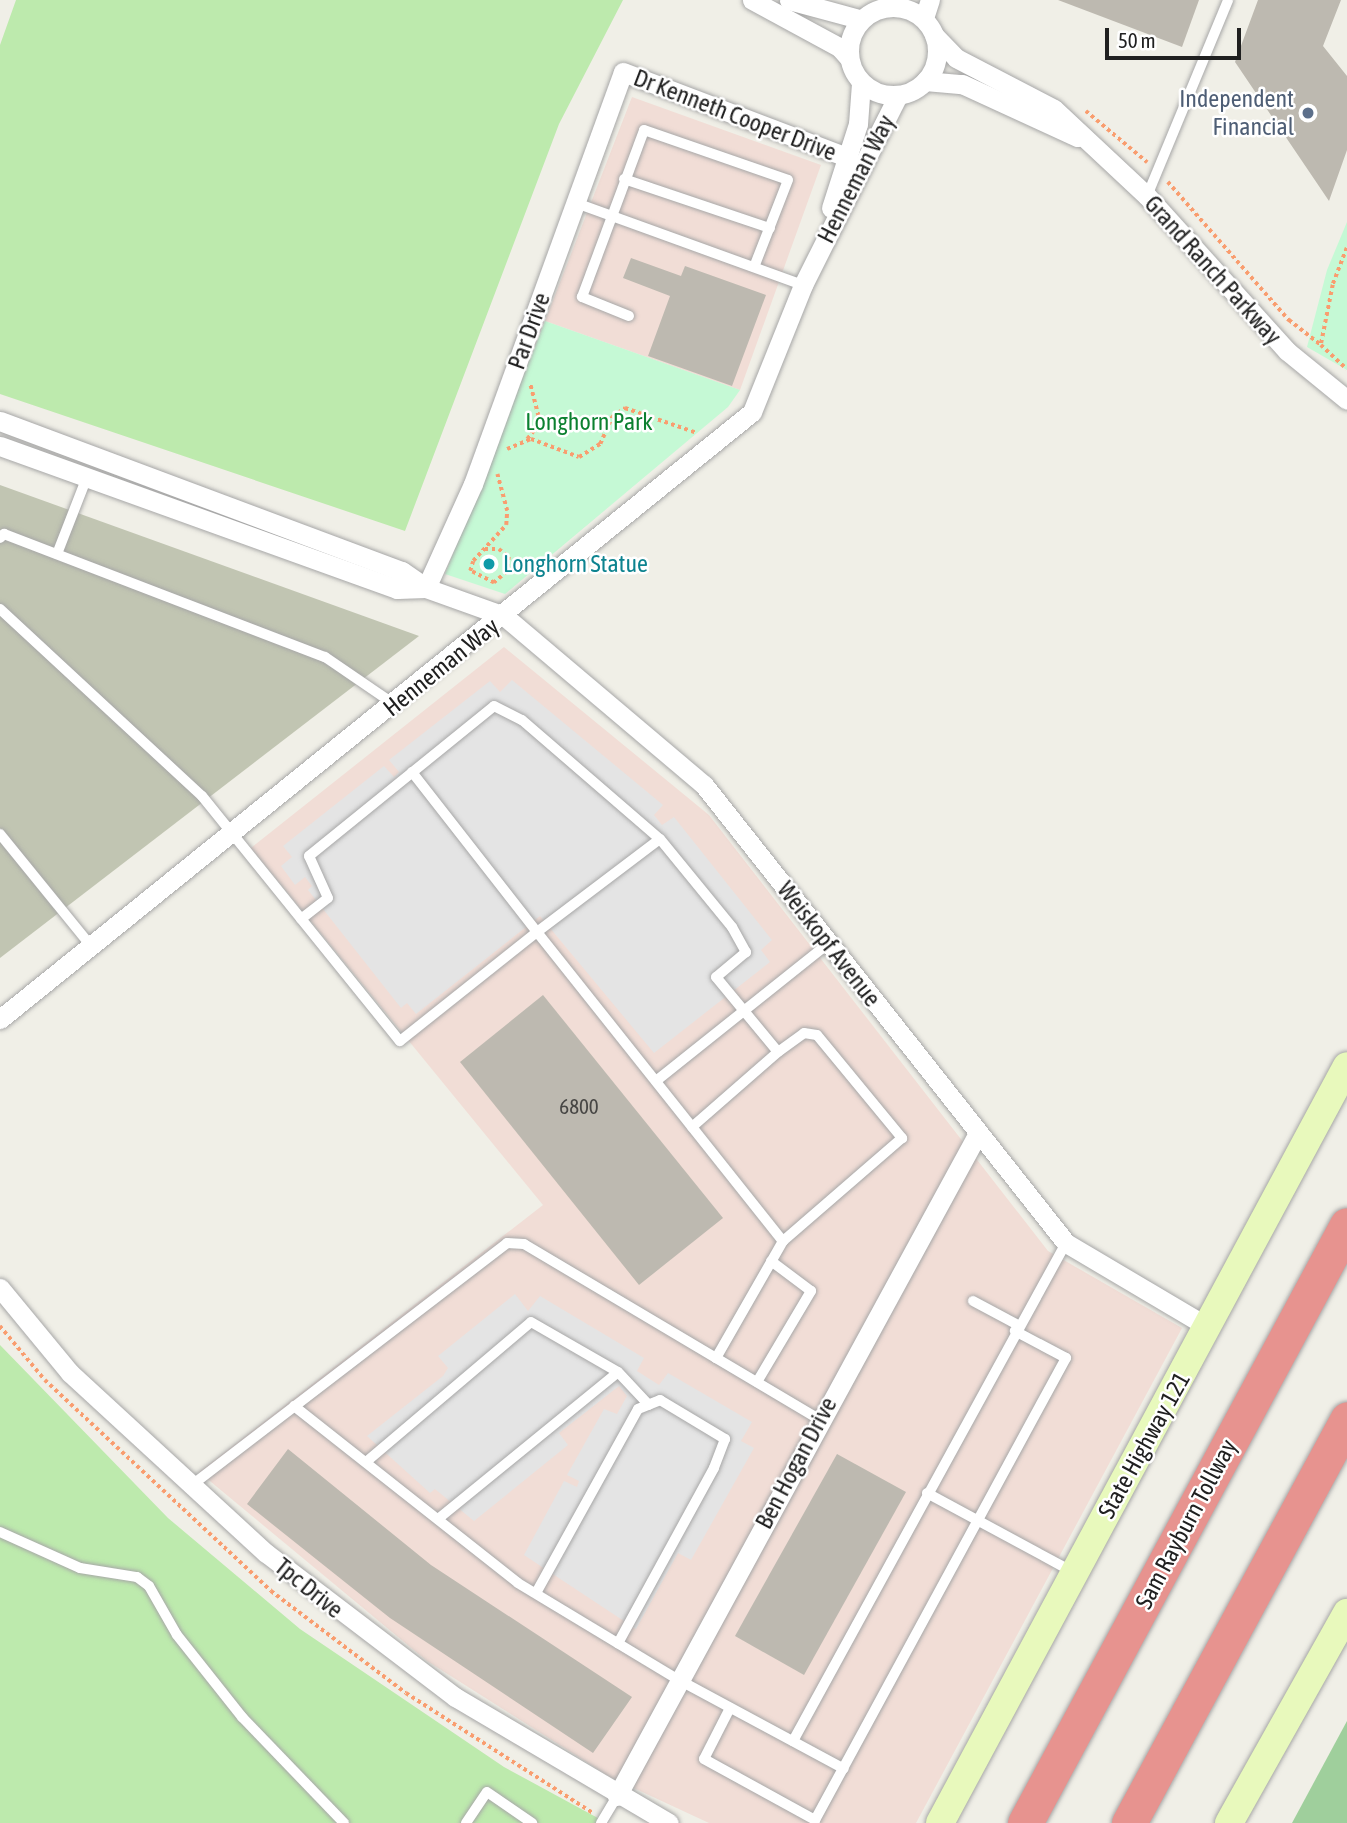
<!DOCTYPE html>
<html>
<head>
<meta charset="utf-8">
<style>
	body { margin:0 }
	#map { position:relative; width:1347px; height:1823px; overflow:hidden; background:#f0efe7; font-family:"Asap Condensed",sans-serif }
	div>[style] { position:absolute }
	.commercial>* { inset:0; background:#f1ddd6 }
	.construction>* { inset:0; background:#c1c5b2 }
	.grass>* { inset:0; background:#bdeaad }
	.forest>* { inset:0; background:#9fcf9c }
	.park>* { inset:0; background:#c5f9d5 }
	.parking>* { inset:0; background:#e4e4e4 }
	.building>* { inset:0; background:#bdb9b0 }
	.path>* { height:3.5px; margin-top:-1.75px; transform-origin:0; background:repeating-linear-gradient(90deg,#f99d6f 0 3.5px,transparent 0 7px) }
	.roads { filter:drop-shadow(0 0 2px #a7a7a7) drop-shadow(0 0 2px #a7a7a7) }
	.lane>* { height:10px; margin:-5px; padding:0 5px; transform-origin:5px; border-radius:5px; background:#fff }
	.street>* { height:19px; margin:-9.5px; padding:0 9.5px; transform-origin:9.5px; border-radius:9.5px; background:#fff }
	.street>.ring { margin:-9.5px; padding:0; box-sizing:content-box; background:none; border:19px solid #fff; border-radius:50% }
	.secondary>* { height:28px; margin:-14px; padding:0 14px; transform-origin:14px; border-radius:14px; background:#e8f9bc }
	.highway>* { height:35px; margin:-17.5px; padding:0 17.5px; transform-origin:17.5px; border-radius:17.5px; background:#e7938f }
	.dots>* { width:19px; height:19px; translate:-50% -50%; box-sizing:border-box; border:4px solid #fff; border-radius:50% }
	span { translate:-50% -50%; white-space:nowrap; text-align:center; line-height:1.15; -webkit-text-stroke:5px #fff; paint-order:stroke }
	.number-label { font-size:21px; color:#474644 }
	.number-label span { -webkit-text-stroke-width:0 }
	.service-label { font-size:24px; color:#4e5e75 }
	.right { translate:-100% -50%; text-align:right }
	.street-label { font-size:24px; color:#202020 }
	.park-label { font-size:24px; color:#0c8030 }
	.culture-label { font-size:24px; color:#0d838f }
	.left { translate:0 -50%; text-align:left }
	.scale { position:absolute; left:1105px; top:28px; width:136px; height:32px; box-sizing:border-box; border:4px solid #202020; border-top:0; padding-left:9px; font-size:21px; line-height:24px; white-space:nowrap; color:#202020; -webkit-text-stroke:5px #fff; paint-order:stroke }
</style>
</head>
<body>
<div id="map">
	<div class="commercial">
		<i style="clip-path:polygon(632px 97px,821px 165px,740px 390px,545px 321px)"></i>
		<i style="clip-path:polygon(504px 647px,709px 815px,1048px 1251px,1182px 1328px,916px 1823px,709px 1823px,610px 1777px,427px 1661px,199px 1472px,543px 1205px,251px 848px)"></i>
	</div>
	<div class="construction">
		<i style="clip-path:polygon(0 485px,419px 636px,0 958px)"></i>
	</div>
	<div class="grass">
		<i style="clip-path:polygon(16px 0,623px 0,559px 124px,405px 531px,0 394px,0 45px)"></i>
		<i style="clip-path:polygon(0 1345px,168px 1518px,300px 1629px,504px 1767px,607px 1823px,0 1823px)"></i>
	</div>
	<div class="forest">
		<i style="clip-path:polygon(1347px 1721px,1347px 1823px,1292px 1823px)"></i>
	</div>
	<div class="park">
		<i style="clip-path:polygon(1347px 222px,1347px 370px,1307px 347px,1327px 270px)"></i>
		<i style="clip-path:polygon(545px 321px,740px 390px,728px 407px,505px 594px,445px 574px)"></i>
	</div>
	<div class="parking">
		<i style="clip-path:polygon(512px 680px,663px 805px,654px 815px,662px 825px,674px 817px,772px 940px,761px 950px,770px 962px,654px 1053px,540px 916px,416px 1014px,407px 1003px,401px 1008px,308px 890px,312px 886px,305px 877px,295px 885px,281px 866px,292px 857px,283px 846px,384px 766px,394px 777px,399px 772px,389px 760px,490px 681px,500px 692px)"></i>
		<i style="clip-path:polygon(515px 1294px,528px 1311px,540px 1296px,644px 1358px,637px 1371px,659px 1385px,668px 1373px,752px 1422px,741px 1441px,754px 1448px,691px 1560px,678px 1553px,636px 1629px,524px 1555px,564px 1481px,577px 1487px,579px 1481px,567px 1475px,604px 1409px,617px 1414px,627px 1396px,619px 1386px,559px 1433px,568px 1445px,474px 1521px,435px 1489px,430px 1493px,367px 1436px,443px 1376px,448px 1368px,438px 1356px)"></i>
	</div>
	<div class="building">
		<i style="clip-path:polygon(1058px 0,1199px 0,1182px 47px)"></i>
		<i style="clip-path:polygon(1258px 0,1341px 0,1323px 46px,1347px 76px,1347px 150px,1329px 201px,1235px 62px)"></i>
		<i style="clip-path:polygon(631px 258px,681px 276px,685px 266px,766px 295px,732px 386px,648px 356px,670px 296px,623px 278px)"></i>
		<i style="clip-path:polygon(543px 995px,723px 1218px,639px 1285px,460px 1062px)"></i>
		<i style="clip-path:polygon(288px 1449px,431px 1565px,632px 1697px,593px 1753px,390px 1618px,247px 1504px)"></i>
		<i style="clip-path:polygon(837px 1454px,906px 1492px,804px 1675px,735px 1636px)"></i>
	</div>
	<div class="path">
		<i style="left:1086px;top:111px;width:80px;rotate:39.9deg"></i>
		<i style="left:1168px;top:182px;width:184px;rotate:48.8deg"></i>
		<i style="left:1289px;top:320px;width:41px;rotate:38deg"></i>
		<i style="left:1347px;top:248px;width:40px;rotate:111deg"></i>
		<i style="left:1333px;top:285px;width:61px;rotate:101.3deg"></i>
		<i style="left:1321px;top:345px;width:35px;rotate:43deg"></i>
		<i style="left:527px;top:439px;width:21px;rotate:-51deg"></i>
		<i style="left:540px;top:423px;width:40px;rotate:-104.4deg"></i>
		<i style="left:507px;top:449px;width:26px;rotate:-23deg"></i>
		<i style="left:531px;top:439px;width:51px;rotate:20.6deg"></i>
		<i style="left:579px;top:457px;width:25px;rotate:-32deg"></i>
		<i style="left:600px;top:444px;width:30px;rotate:-66deg"></i>
		<i style="left:612px;top:417px;width:16px;rotate:-35deg"></i>
		<i style="left:625px;top:408px;width:76px;rotate:19.1deg"></i>
		<i style="left:485px;top:549px;width:14px"></i>
		<i style="left:499px;top:549px;width:13px;rotate:39deg"></i>
		<i style="left:509px;top:557px;width:15px;rotate:98deg"></i>
		<i style="left:507px;top:572px;width:17px;rotate:140deg"></i>
		<i style="left:494px;top:583px;width:27px;rotate:-153deg"></i>
		<i style="left:470px;top:571px;width:10px;rotate:-73deg"></i>
		<i style="left:473px;top:561px;width:49px;rotate:-47.5deg"></i>
		<i style="left:506px;top:525px;width:14px;rotate:-86deg"></i>
		<i style="left:507px;top:511px;width:38px;rotate:-105deg"></i>
		<i style="left:0;top:1326px;width:70px;rotate:50.2deg"></i>
		<i style="left:45px;top:1380px;width:309px;rotate:43deg"></i>
		<i style="left:271px;top:1591px;width:169px;rotate:37.1deg"></i>
		<i style="left:406px;top:1693px;width:222px;rotate:32.7deg"></i>
	</div>
	<div class="roads">
		<div class="lane">
			<i style="left:624px;top:179px;width:154px;rotate:18.6deg"></i>
			<i style="left:1147px;top:196px;width:212px;rotate:-67.5deg"></i>
			<i style="left:576px;top:203px;width:241px;rotate:19.9deg"></i>
			<i style="left:629px;top:316px;width:51px;rotate:-158deg"></i>
			<i style="left:582px;top:297px;width:178px;rotate:-69.6deg"></i>
			<i style="left:644px;top:130px;width:152px;rotate:19.1deg"></i>
			<i style="left:788px;top:180px;width:93px;rotate:111.3deg"></i>
			<i style="left:0;top:538px;width:6px;rotate:-45deg"></i>
			<i style="left:4px;top:534px;width:344px;rotate:21deg"></i>
			<i style="left:325px;top:657px;width:83px;rotate:34.3deg"></i>
			<i style="left:57px;top:554px;width:83px;rotate:-68.7deg"></i>
			<i style="left:0;top:609px;width:275px;rotate:42.8deg"></i>
			<i style="left:202px;top:796px;width:315px;rotate:51.1deg"></i>
			<i style="left:400px;top:1041px;width:175px;rotate:-38.5deg"></i>
			<i style="left:537px;top:932px;width:395px;rotate:51.5deg"></i>
			<i style="left:783px;top:1241px;width:135px;rotate:119.8deg"></i>
			<i style="left:412px;top:772px;width:203px;rotate:52deg"></i>
			<i style="left:537px;top:932px;width:154px;rotate:-37.1deg"></i>
			<i style="left:0;top:834px;width:144px;rotate:50.9deg"></i>
			<i style="left:301px;top:919px;width:34px;rotate:-38deg"></i>
			<i style="left:328px;top:898px;width:46px;rotate:-114.3deg"></i>
			<i style="left:309px;top:856px;width:238px;rotate:-39deg"></i>
			<i style="left:494px;top:706px;width:31px;rotate:27deg"></i>
			<i style="left:522px;top:720px;width:182px;rotate:40.8deg"></i>
			<i style="left:660px;top:839px;width:114px;rotate:50.7deg"></i>
			<i style="left:732px;top:927px;width:29px;rotate:61deg"></i>
			<i style="left:746px;top:952px;width:39px;rotate:140deg"></i>
			<i style="left:716px;top:977px;width:97px;rotate:50.4deg"></i>
			<i style="left:778px;top:1052px;width:32px;rotate:-36deg"></i>
			<i style="left:804px;top:1033px;width:13px;rotate:9deg"></i>
			<i style="left:817px;top:1035px;width:134px;rotate:50.5deg"></i>
			<i style="left:902px;top:1138px;width:157px;rotate:139.1deg"></i>
			<i style="left:656px;top:1081px;width:221px;rotate:-38.6deg"></i>
			<i style="left:692px;top:1127px;width:114px;rotate:-41.1deg"></i>
			<i style="left:973px;top:1301px;width:51px;rotate:28.1deg"></i>
			<i style="left:757px;top:1382px;width:106px;rotate:-59.3deg"></i>
			<i style="left:811px;top:1291px;width:50px;rotate:-143.1deg"></i>
			<i style="left:294px;top:1406px;width:285px;rotate:38.3deg"></i>
			<i style="left:518px;top:1583px;width:188px;rotate:31.1deg"></i>
			<i style="left:679px;top:1680px;width:187px;rotate:28.3deg"></i>
			<i style="left:366px;top:1462px;width:216px;rotate:-40.3deg"></i>
			<i style="left:531px;top:1322px;width:100px;rotate:29.9deg"></i>
			<i style="left:618px;top:1372px;width:45px;rotate:46.8deg"></i>
			<i style="left:192px;top:1485px;width:397px;rotate:-37.5deg"></i>
			<i style="left:507px;top:1243px;width:17px;rotate:3deg"></i>
			<i style="left:524px;top:1244px;width:343px;rotate:30.7deg"></i>
			<i style="left:927px;top:1493px;width:164px;rotate:28.4deg"></i>
			<i style="left:438px;top:1519px;width:232px;rotate:-39.2deg"></i>
			<i style="left:0;top:1532px;width:88px;rotate:24.2deg"></i>
			<i style="left:80px;top:1568px;width:58px;rotate:9deg"></i>
			<i style="left:137px;top:1577px;width:15px;rotate:37deg"></i>
			<i style="left:149px;top:1586px;width:56px;rotate:60.3deg"></i>
			<i style="left:177px;top:1635px;width:105px;rotate:51.6deg"></i>
			<i style="left:242px;top:1717px;width:147px;rotate:46.1deg"></i>
			<i style="left:536px;top:1593px;width:210px;rotate:-61deg"></i>
			<i style="left:638px;top:1409px;width:24px;rotate:-22deg"></i>
			<i style="left:660px;top:1400px;width:76px;rotate:31deg"></i>
			<i style="left:725px;top:1439px;width:31px;rotate:111deg"></i>
			<i style="left:714px;top:1468px;width:200px;rotate:118.7deg"></i>
			<i style="left:730px;top:1708px;width:57px;rotate:117deg"></i>
			<i style="left:704px;top:1759px;width:127px;rotate:28.8deg"></i>
			<i style="left:815px;top:1820px;width:526px;rotate:-61.49deg"></i>
			<i style="left:1066px;top:1358px;width:58px;rotate:-152.1deg"></i>
			<i style="left:793px;top:1741px;width:568px;rotate:-61.27deg"></i>
			<i style="left:466px;top:1823px;width:37px;rotate:-56deg"></i>
			<i style="left:487px;top:1792px;width:55px;rotate:34.6deg"></i>
			<i style="left:601px;top:1823px;width:31px;rotate:-59deg"></i>
		</div>
		<div class="street">
			<i style="left:752px;top:0;width:99px;rotate:28.4deg"></i>
			<i style="left:839px;top:47px;width:15px;rotate:48deg"></i>
			<i style="left:789px;top:0;width:73px;rotate:15.2deg"></i>
			<i class="ring" style="left:849px;top:7px;width:69px;height:69px"></i>
			<i style="left:924px;top:18px;width:19px;rotate:-72deg"></i>
			<i style="left:934px;top:35px;width:32px;rotate:46deg"></i>
			<i style="left:956px;top:58px;width:110px;rotate:27.5deg"></i>
			<i style="left:1054px;top:109px;width:127px;rotate:43.1deg"></i>
			<i style="left:1147px;top:196px;width:209px;rotate:47.9deg"></i>
			<i style="left:1287px;top:351px;width:77px;rotate:39.2deg"></i>
			<i style="left:925px;top:81px;width:37px;rotate:5deg"></i>
			<i style="left:962px;top:84px;width:127px;rotate:24.7deg"></i>
			<i style="left:831px;top:208px;width:88px;rotate:-72.2deg"></i>
			<i style="left:858px;top:124px;width:41px;rotate:-85.8deg"></i>
			<i style="left:0;top:421px;width:429px;rotate:20.5deg"></i>
			<i style="left:402px;top:571px;width:29px;rotate:35deg"></i>
			<i style="left:426px;top:588px;width:83px;rotate:19.7deg"></i>
			<i style="left:504px;top:616px;width:262px;rotate:40.2deg"></i>
			<i style="left:704px;top:785px;width:584px;rotate:51.68deg"></i>
			<i style="left:1066px;top:1243px;width:165px;rotate:30.6deg"></i>
			<i style="left:0;top:446px;width:422px;rotate:19.8deg"></i>
			<i style="left:397px;top:589px;width:29px;rotate:-2deg"></i>
			<i style="left:426px;top:588px;width:114px;rotate:-65.7deg"></i>
			<i style="left:473px;top:484px;width:438px;rotate:-70deg"></i>
			<i style="left:623px;top:72px;width:240px;rotate:20.8deg"></i>
			<i style="left:0;top:1019px;width:966px;rotate:-38.91deg"></i>
			<i style="left:752px;top:412px;width:137px;rotate:-68.1deg"></i>
			<i style="left:803px;top:285px;width:212px;rotate:-63.4deg"></i>
			<i style="left:0;top:1288px;width:110px;rotate:50.5deg"></i>
			<i style="left:70px;top:1373px;width:266px;rotate:42.6deg"></i>
			<i style="left:266px;top:1553px;width:238px;rotate:37.3deg"></i>
			<i style="left:455px;top:1697px;width:248px;rotate:30.5deg"></i>
			<i style="left:617px;top:1796px;width:755px;rotate:-61.43deg"></i>
		</div>
		<div class="secondary">
			<i style="left:940px;top:1823px;width:859px;rotate:-61.74deg"></i>
			<i style="left:1229px;top:1823px;width:241px;rotate:-60.7deg"></i>
		</div>
		<div class="highway">
			<i style="left:1025px;top:1823px;width:679px;rotate:-61.7deg"></i>
			<i style="left:1129px;top:1823px;width:459px;rotate:-61.6deg"></i>
		</div>
	</div>
	<div class="dots">
		<i style="left:1308px;top:113px;background:#5c6f8a"></i>
		<i style="left:489px;top:564px;background:#0f9aa8"></i>
	</div>
	<div class="number-label">
		<span style="left:579px;top:1106px">6800</span>
	</div>
	<div class="service-label">
		<span class="right" style="left:1294px;top:113px">Independent<br>Financial</span>
	</div>
	<div class="street-label">
		<span style="left:735px;top:115px;rotate:21deg">Dr Kenneth Cooper Drive</span>
		<span style="left:856px;top:179px;rotate:-63deg">Henneman Way</span>
		<span style="left:1213px;top:270px;rotate:48deg">Grand Ranch Parkway</span>
		<span style="left:529px;top:331px;rotate:-70deg">Par Drive</span>
		<span style="left:441px;top:667px;rotate:-39deg">Henneman Way</span>
		<span style="left:829px;top:944px;rotate:52deg">Weiskopf Avenue</span>
		<span style="left:1144px;top:1445px;rotate:-61deg">State Highway 121</span>
		<span style="left:796px;top:1463px;rotate:-62deg">Ben Hogan Drive</span>
		<span style="left:1186px;top:1524px;rotate:-62deg">Sam Rayburn Tollway</span>
		<span style="left:309px;top:1588px;rotate:39deg">Tpc Drive</span>
	</div>
	<div class="park-label">
		<span style="left:589px;top:422px">Longhorn Park</span>
	</div>
	<div class="culture-label">
		<span class="left" style="left:503px;top:564px">Longhorn Statue</span>
	</div>
	<div class="scale">50 m</div>
</div>
</body>
</html>
